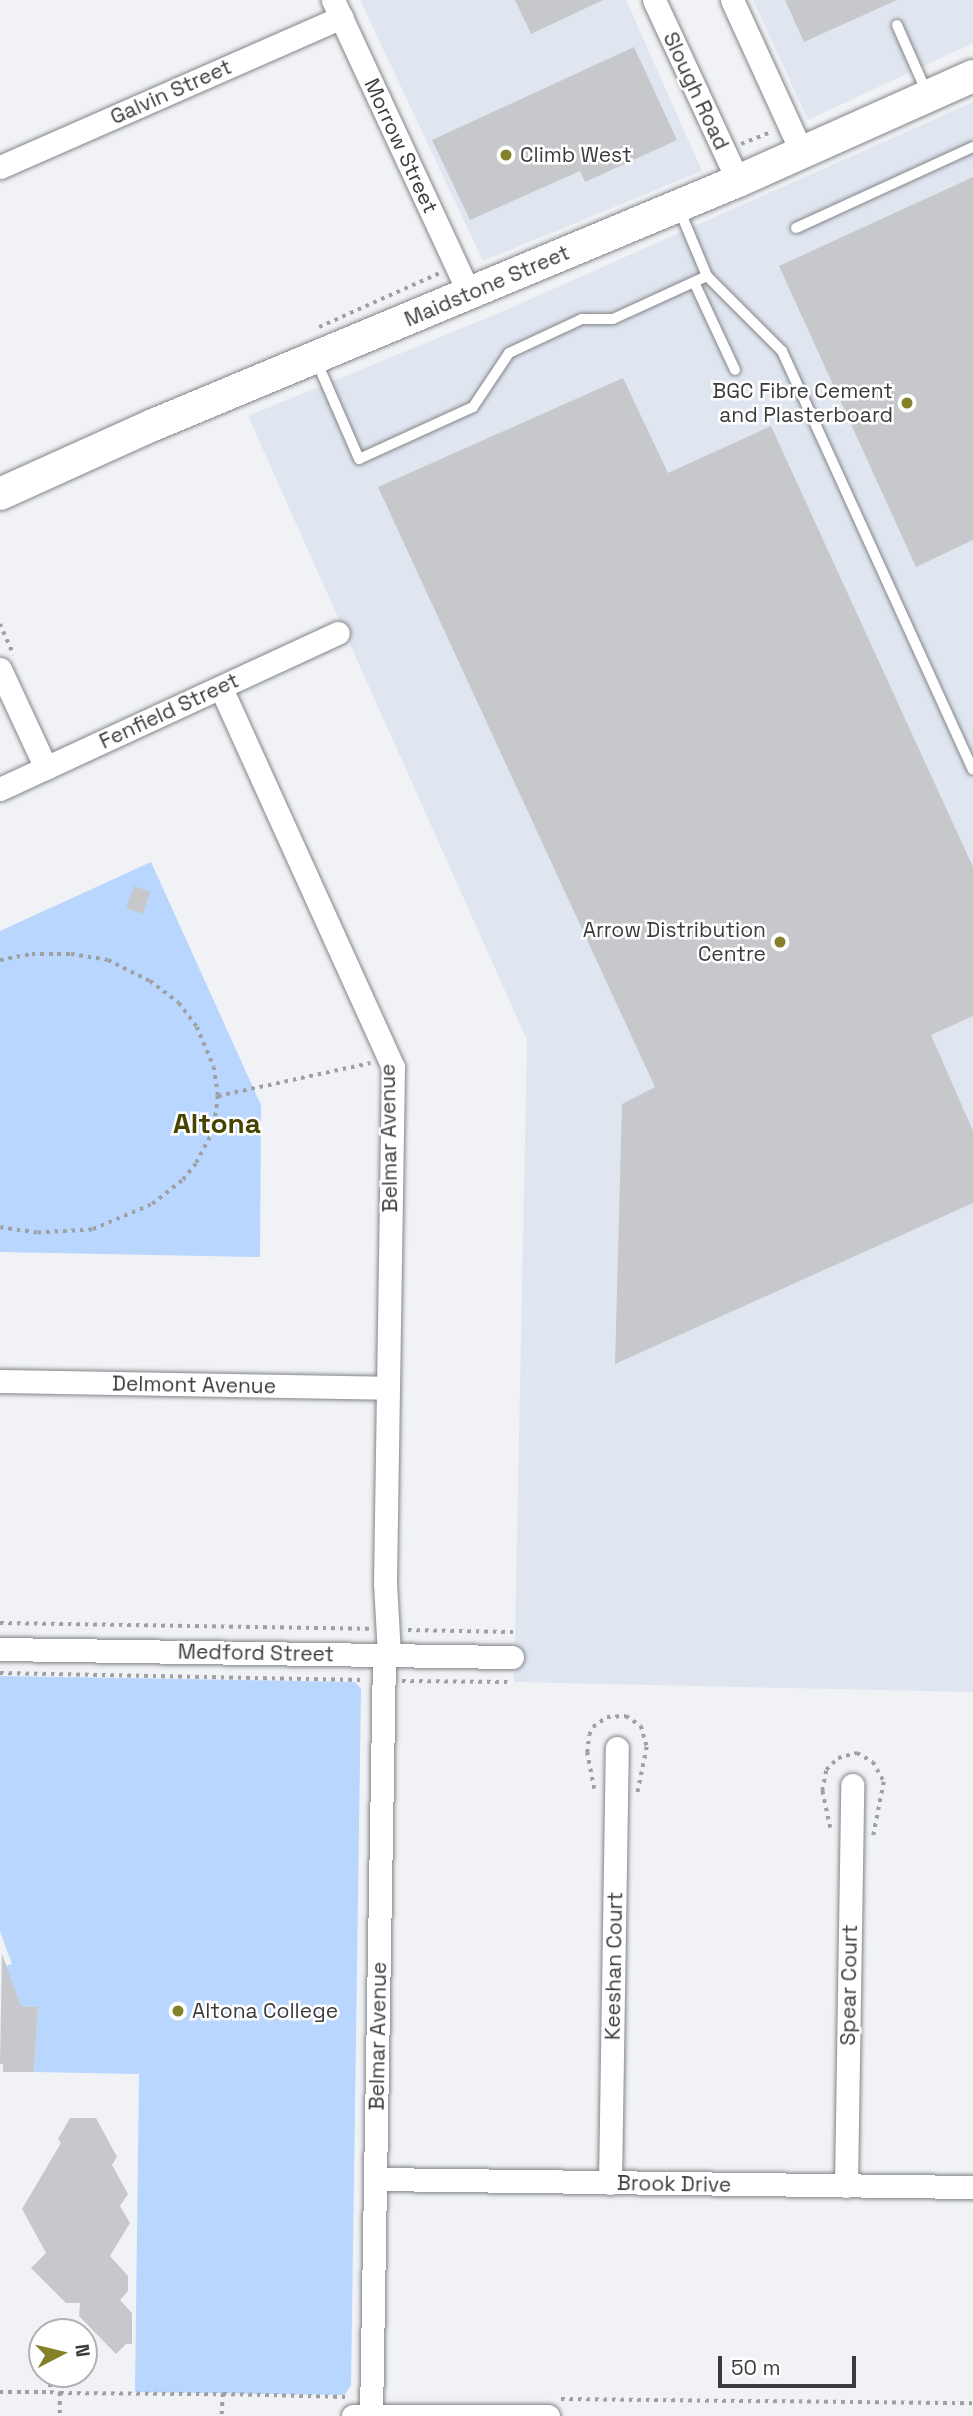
<!DOCTYPE html>
<html>
<head>
<meta charset="utf-8">
<style>
	body { margin:0 }
	#map { position:relative; width:973px; height:2416px; overflow:hidden; background:#f0f2f6; font-family:"Space Grotesk",sans-serif }
	div>[style] { position:absolute }
	.built>* { inset:0; background:#e0e6f0 }
	.green>* { inset:0; background:#b8d6fe }
	.building>* { inset:0; background:#c6c8cc }
	.path>* { height:3.5px; margin-top:-1.75px; transform-origin:0; background:repeating-linear-gradient(90deg,#9ea0a2 0 3.5px,transparent 0 8.5px) }
	.roads { filter:drop-shadow(0 0 2px #828588) drop-shadow(0 0 2px #828588) }
	.service>* { height:10px; margin:-5px; padding:0 5px; transform-origin:5px; border-radius:5px; background:#fff }
	.minor>* { height:23px; margin:-11.5px; padding:0 11.5px; transform-origin:11.5px; border-radius:11.5px; background:#fff }
	.secondary>* { height:32px; margin:-16px; padding:0 16px; transform-origin:16px; border-radius:16px; background:#fff }
	.dots>* { width:19px; height:19px; translate:-50% -50%; box-sizing:border-box; border:4px solid #fff; border-radius:50% }
	span { translate:-50% -50%; white-space:nowrap; text-align:center; line-height:1.15; -webkit-text-stroke:5px #fff; paint-order:stroke }
	.street-label { font-size:21px; color:#3a3b3c }
	.poi-label { font-size:21px; color:#3a3b3c }
	.left { translate:0 -50%; text-align:left }
	.right { translate:-100% -50%; text-align:right }
	.district-label { font-size:28px; color:#474402; font-weight:700 }
	.north { position:absolute; left:28px; top:2318px; width:70px; height:70px; box-sizing:border-box; background:#fff; border:2px solid #b0b1b1; border-radius:50%; rotate:83deg; font-size:19px; font-weight:700; line-height:28px; text-align:center; color:#3a3b3c }
	.north::after { content:''; display:block; margin:auto; width:24px; height:32px; background:#858129; clip-path:polygon(50% 0,100% 100%,50% 72%,0 100%) }
	.scale { position:absolute; left:718px; top:2356px; width:138px; height:32px; box-sizing:border-box; border:4px solid #3a3b3c; border-top:0; padding-left:9px; font-size:21px; line-height:24px; white-space:nowrap; color:#3a3b3c; -webkit-text-stroke:5px #fff; paint-order:stroke }
</style>
</head>
<body>
<div id="map">
	<div class="built">
		<i style="clip-path:polygon(360px 0,626px 0,702px 171px,483px 261px)"></i>
		<i style="clip-path:polygon(753px 0,973px 0,973px 43px,808px 120px)"></i>
		<i style="clip-path:polygon(973px 102px,973px 1692px,514px 1682px,527px 1040px,248px 416px,506px 310px)"></i>
	</div>
	<div class="green">
		<i style="clip-path:polygon(151px 862px,261px 1105px,260px 1257px,0 1252px,0 931px)"></i>
		<i style="clip-path:polygon(0 1676px,355px 1682px,361px 1689px,351px 2386px,344px 2395px,135px 2392px,139px 2074px,34px 2072px,38px 2007px,21px 2006px,6px 1966px,12px 1964px,0 1931px)"></i>
	</div>
	<div class="building">
		<i style="clip-path:polygon(515px 0,603px 0,531px 34px)"></i>
		<i style="clip-path:polygon(785px 0,897px 0,804px 42px)"></i>
		<i style="clip-path:polygon(634px 47px,677px 140px,585px 182px,580px 171px,470px 220px,432px 140px)"></i>
		<i style="clip-path:polygon(973px 177px,973px 540px,916px 567px,779px 266px)"></i>
		<i style="clip-path:polygon(623px 378px,668px 473px,771px 426px,973px 867px,973px 1016px,931px 1035px,973px 1131px,973px 1203px,615px 1364px,622px 1104px,655px 1087px,378px 487px)"></i>
		<i style="clip-path:polygon(134px 886px,150px 892px,143px 914px,126px 908px)"></i>
		<i style="clip-path:polygon(2px 1954px,21px 2006px,38px 2007px,34px 2072px,3px 2072px,3px 2064px,0 2064px)"></i>
		<i style="clip-path:polygon(70px 2118px,96px 2118px,117px 2157px,112px 2165px,128px 2194px,120px 2206px,130px 2223px,110px 2256px,128px 2276px,128px 2291px,120px 2300px,132px 2313px,132px 2344px,126px 2344px,116px 2354px,79px 2316px,80px 2303px,66px 2303px,31px 2268px,46px 2253px,22px 2209px,61px 2143px,58px 2139px)"></i>
	</div>
	<div class="path">
		<i style="left:741px;top:144px;width:31px;rotate:-22deg"></i>
		<i style="left:319px;top:327px;width:133px;rotate:-24.1deg"></i>
		<i style="left:0;top:624px;width:34px;rotate:66deg"></i>
		<i style="left:0;top:960px;width:33px;rotate:-11deg"></i>
		<i style="left:32px;top:954px;width:39px"></i>
		<i style="left:71px;top:954px;width:37px;rotate:9deg"></i>
		<i style="left:108px;top:960px;width:47px;rotate:26.6deg"></i>
		<i style="left:150px;top:981px;width:36px;rotate:37deg"></i>
		<i style="left:179px;top:1003px;width:30px;rotate:53deg"></i>
		<i style="left:197px;top:1027px;width:43px;rotate:67deg"></i>
		<i style="left:214px;top:1067px;width:29px;rotate:82deg"></i>
		<i style="left:218px;top:1096px;width:34px;rotate:97deg"></i>
		<i style="left:214px;top:1130px;width:38px;rotate:118deg"></i>
		<i style="left:196px;top:1164px;width:22px;rotate:129deg"></i>
		<i style="left:182px;top:1181px;width:39px;rotate:142deg"></i>
		<i style="left:151px;top:1205px;width:64px;rotate:157deg"></i>
		<i style="left:92px;top:1230px;width:55px;rotate:176.9deg"></i>
		<i style="left:37px;top:1233px;width:37px;rotate:-172deg"></i>
		<i style="left:218px;top:1096px;width:156px;rotate:-12.2deg"></i>
		<i style="left:0;top:1623px;width:369px;rotate:0.9deg"></i>
		<i style="left:408px;top:1630px;width:105px;rotate:1.1deg"></i>
		<i style="left:0;top:1673px;width:363px;rotate:1.1deg"></i>
		<i style="left:402px;top:1681px;width:110px;rotate:0.5deg"></i>
		<i style="left:594px;top:1789px;width:37px;rotate:-101deg"></i>
		<i style="left:587px;top:1753px;width:18px;rotate:-84deg"></i>
		<i style="left:589px;top:1735px;width:9px;rotate:-63deg"></i>
		<i style="left:593px;top:1727px;width:17px;rotate:-36deg"></i>
		<i style="left:607px;top:1717px;width:19px;rotate:-3deg"></i>
		<i style="left:626px;top:1716px;width:18px;rotate:34deg"></i>
		<i style="left:641px;top:1726px;width:22px;rotate:74deg"></i>
		<i style="left:647px;top:1747px;width:50px;rotate:101.5deg"></i>
		<i style="left:830px;top:1828px;width:38px;rotate:-102deg"></i>
		<i style="left:822px;top:1791px;width:21px;rotate:-79deg"></i>
		<i style="left:826px;top:1770px;width:17px;rotate:-45deg"></i>
		<i style="left:838px;top:1758px;width:20px;rotate:-15deg"></i>
		<i style="left:857px;top:1753px;width:18px;rotate:29deg"></i>
		<i style="left:873px;top:1762px;width:23px;rotate:61deg"></i>
		<i style="left:884px;top:1782px;width:57px;rotate:101.1deg"></i>
		<i style="left:49px;top:2332px;width:6px;rotate:-90deg"></i>
		<i style="left:51px;top:2375px;width:17px;rotate:93deg"></i>
		<i style="left:50px;top:2392px;width:10px;rotate:6deg"></i>
		<i style="left:60px;top:2393px;width:23px;rotate:90deg"></i>
		<i style="left:0;top:2392px;width:50px"></i>
		<i style="left:60px;top:2393px;width:163px;rotate:0.4deg"></i>
		<i style="left:223px;top:2394px;width:22px;rotate:93deg"></i>
		<i style="left:223px;top:2394px;width:124px;rotate:1.4deg"></i>
		<i style="left:561px;top:2399px;width:412px;rotate:0.6deg"></i>
	</div>
	<div class="roads">
		<div class="service">
			<i style="left:897px;top:25px;width:74px;rotate:66.2deg"></i>
			<i style="left:679px;top:209px;width:73px;rotate:67.3deg"></i>
			<i style="left:707px;top:276px;width:106px;rotate:45deg"></i>
			<i style="left:782px;top:351px;width:460px;rotate:65.5deg"></i>
			<i style="left:796px;top:228px;width:195px;rotate:-24.6deg"></i>
			<i style="left:694px;top:282px;width:97px;rotate:65deg"></i>
			<i style="left:316px;top:360px;width:108px;rotate:66.5deg"></i>
			<i style="left:359px;top:459px;width:125px;rotate:-24.5deg"></i>
			<i style="left:473px;top:407px;width:65px;rotate:-56.3deg"></i>
			<i style="left:509px;top:353px;width:81px;rotate:-25deg"></i>
			<i style="left:582px;top:319px;width:31px"></i>
			<i style="left:613px;top:319px;width:103px;rotate:-24.6deg"></i>
		</div>
		<div class="minor">
			<i style="left:333px;top:0;width:323px;rotate:65.1deg"></i>
			<i style="left:654px;top:0;width:200px;rotate:65.1deg"></i>
			<i style="left:732px;top:0;width:168px;rotate:65.4deg"></i>
			<i style="left:0;top:167px;width:373px;rotate:-23.7deg"></i>
			<i style="left:0;top:669px;width:109px;rotate:65.1deg"></i>
			<i style="left:221px;top:688px;width:416px;rotate:65.6deg"></i>
			<i style="left:393px;top:1067px;width:516px;rotate:90.89deg"></i>
			<i style="left:385px;top:1583px;width:72px;rotate:86.8deg"></i>
			<i style="left:0;top:789px;width:372px;rotate:-24.8deg"></i>
			<i style="left:0;top:1381px;width:388px;rotate:1deg"></i>
			<i style="left:0;top:1649px;width:512px;rotate:0.9deg"></i>
			<i style="left:376px;top:2179px;width:597px;rotate:0.77deg"></i>
			<i style="left:610px;top:2183px;width:435px;rotate:-89.1deg"></i>
			<i style="left:846px;top:2186px;width:401px;rotate:-89.1deg"></i>
			<i style="left:353px;top:2416px;width:195px"></i>
			<i style="left:371px;top:2416px;width:761px;rotate:-89.02deg"></i>
		</div>
		<div class="secondary">
			<i style="left:0;top:494px;width:168px;rotate:-24.3deg"></i>
			<i style="left:153px;top:425px;width:634px;rotate:-22.64deg"></i>
			<i style="left:738px;top:181px;width:257px;rotate:-24.1deg"></i>
		</div>
	</div>
	<div class="dots">
		<i style="left:506px;top:155px;background:#858129"></i>
		<i style="left:907px;top:403px;background:#858129"></i>
		<i style="left:780px;top:942px;background:#858129"></i>
		<i style="left:178px;top:2011px;background:#858129"></i>
	</div>
	<div class="street-label">
		<span style="left:696px;top:91px;rotate:65deg">Slough Road</span>
		<span style="left:171px;top:92px;rotate:-24deg">Galvin Street</span>
		<span style="left:401px;top:146px;rotate:65deg">Morrow Street</span>
		<span style="left:487px;top:286px;rotate:-23deg">Maidstone Street</span>
		<span style="left:169px;top:711px;rotate:-25deg">Fenfield Street</span>
		<span style="left:389px;top:1138px;rotate:-91deg">Belmar Avenue</span>
		<span style="left:194px;top:1385px;rotate:1deg">Delmont Avenue</span>
		<span style="left:256px;top:1653px;rotate:1deg">Medford Street</span>
		<span style="left:614px;top:1966px;rotate:-89deg">Keeshan Court</span>
		<span style="left:849px;top:1985px;rotate:-89deg">Spear Court</span>
		<span style="left:378px;top:2036px;rotate:-89deg">Belmar Avenue</span>
		<span style="left:674px;top:2184px;rotate:1deg">Brook Drive</span>
	</div>
	<div class="poi-label">
		<span class="left" style="left:520px;top:155px">Climb West</span>
		<span class="right" style="left:893px;top:403px">BGC Fibre Cement<br>and Plasterboard</span>
		<span class="right" style="left:766px;top:942px">Arrow Distribution<br>Centre</span>
		<span class="left" style="left:192px;top:2011px">Altona College</span>
	</div>
	<div class="district-label">
		<span style="left:217px;top:1123px">Altona</span>
	</div>
	<div class="north">N</div>
	<div class="scale">50 m</div>
</div>
</body>
</html>
